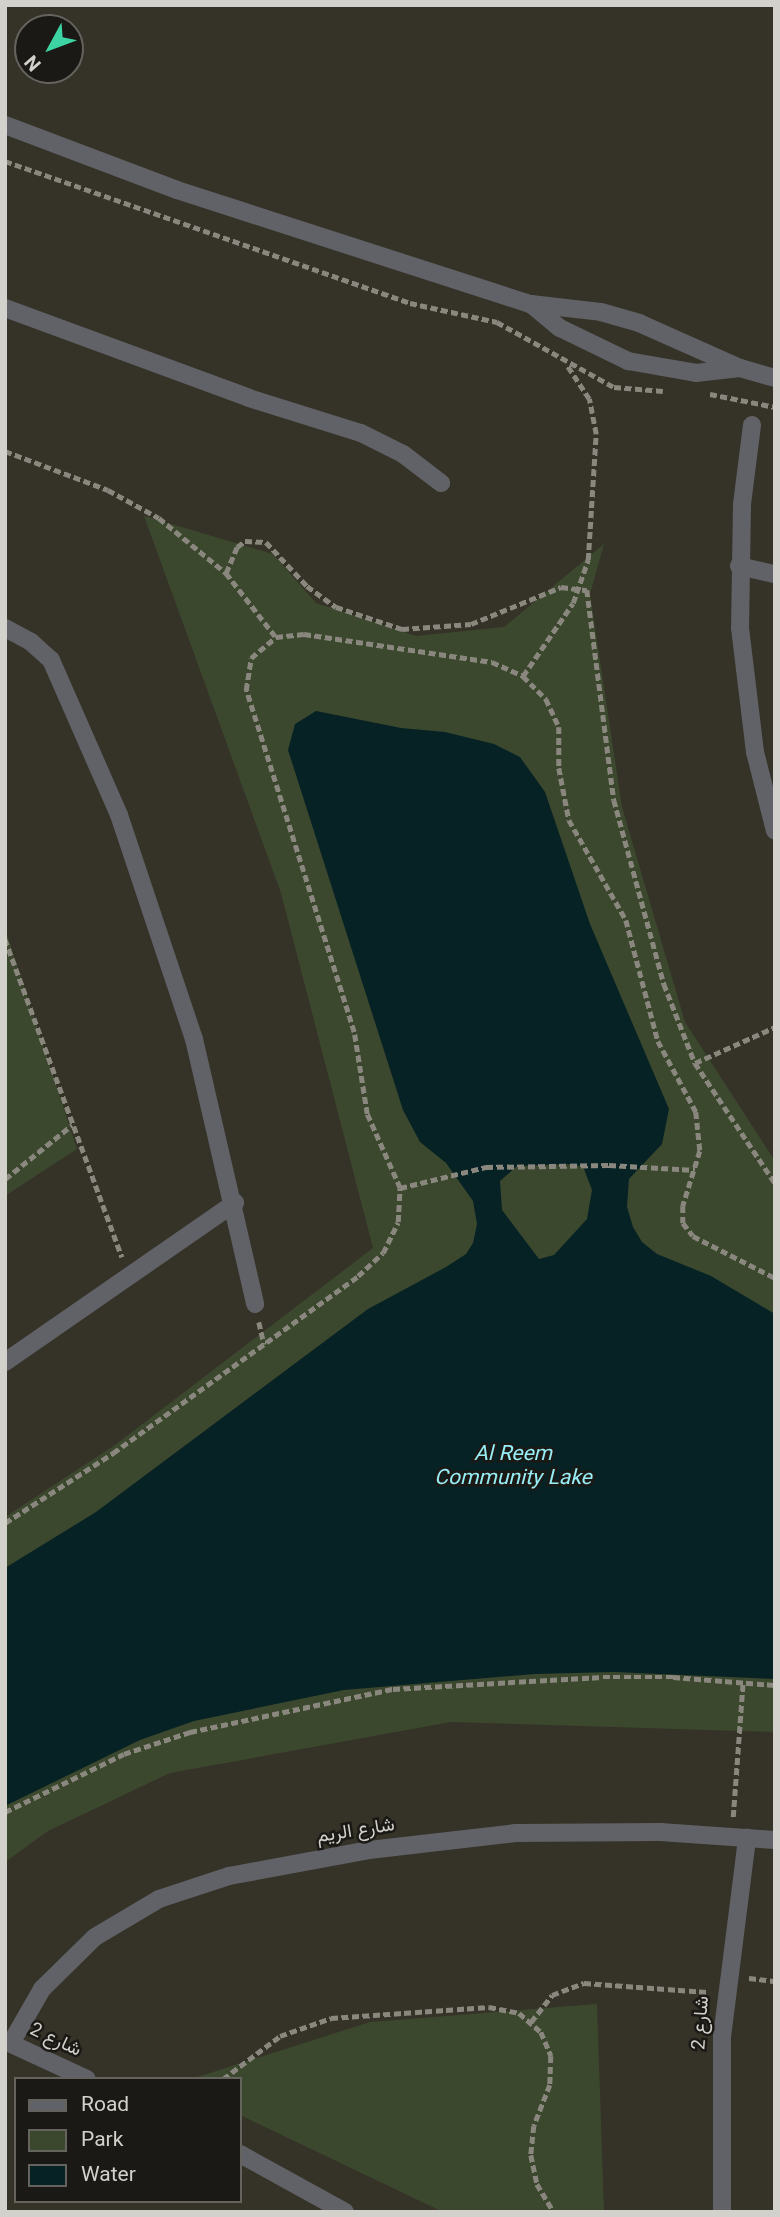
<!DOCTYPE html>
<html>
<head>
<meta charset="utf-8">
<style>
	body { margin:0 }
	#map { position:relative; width:780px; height:2217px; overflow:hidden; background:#353227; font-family:Georgia,Vazirmatn,serif }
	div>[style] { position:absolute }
	.green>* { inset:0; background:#3b482e }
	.water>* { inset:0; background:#072225 }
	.path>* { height:4.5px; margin-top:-2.25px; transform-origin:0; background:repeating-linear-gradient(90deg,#89877e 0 7px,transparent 0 10.5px) }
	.street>* { height:18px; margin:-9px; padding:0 9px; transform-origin:9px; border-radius:9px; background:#606267 }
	span { translate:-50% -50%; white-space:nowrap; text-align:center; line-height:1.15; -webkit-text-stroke:5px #1b1915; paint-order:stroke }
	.street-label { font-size:19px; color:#d3d1cb }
	.water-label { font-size:21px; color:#96edf5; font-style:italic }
	.frame { position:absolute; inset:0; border:7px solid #d3d1cb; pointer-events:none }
	.legend { position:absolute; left:14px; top:2077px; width:228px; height:126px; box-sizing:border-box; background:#1b1915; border:2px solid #65635e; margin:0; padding:9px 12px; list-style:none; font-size:21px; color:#d3d1cb }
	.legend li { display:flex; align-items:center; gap:14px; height:35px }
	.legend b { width:35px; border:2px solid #65635e }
	.north { position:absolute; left:14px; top:14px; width:70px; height:70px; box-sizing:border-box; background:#1b1915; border:2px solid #65635e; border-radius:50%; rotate:229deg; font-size:19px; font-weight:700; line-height:28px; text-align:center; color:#d3d1cb }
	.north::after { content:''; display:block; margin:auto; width:24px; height:32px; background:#3dd4a3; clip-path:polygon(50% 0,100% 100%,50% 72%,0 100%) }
</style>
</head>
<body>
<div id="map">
	<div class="green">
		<i style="clip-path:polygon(144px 516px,273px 554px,316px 603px,416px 636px,504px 627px,604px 544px,590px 594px,622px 807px,685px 1022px,775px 1161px,775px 1732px,451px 1722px,170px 1773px,48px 1831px,5px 1862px,5px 1517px,115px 1445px,373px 1248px,281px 893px)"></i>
		<i style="clip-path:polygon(5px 928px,77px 1149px,5px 1196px)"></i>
		<i style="clip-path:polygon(597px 2004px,604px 2212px,443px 2212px,240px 2115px,240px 2079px,191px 2079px,370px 2022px)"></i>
	</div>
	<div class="water">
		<i style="clip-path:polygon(evenodd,316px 711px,401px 728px,445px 732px,494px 744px,520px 757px,545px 792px,590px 924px,669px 1109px,662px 1144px,629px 1179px,627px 1207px,633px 1227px,642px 1242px,657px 1254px,711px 1276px,775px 1314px,775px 1679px,614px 1672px,535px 1674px,344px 1690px,194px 1721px,140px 1740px,5px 1806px,5px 1568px,96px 1512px,368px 1309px,446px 1267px,466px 1254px,473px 1243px,477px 1224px,473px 1201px,446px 1163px,420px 1142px,403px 1110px,288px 750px,295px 724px,316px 711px,575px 1164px,584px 1169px,592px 1190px,587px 1219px,554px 1255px,539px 1259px,502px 1210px,500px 1181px,517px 1166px,575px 1164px)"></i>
	</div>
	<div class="path">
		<i style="left:5px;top:161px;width:429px;rotate:19.3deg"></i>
		<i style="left:410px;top:303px;width:89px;rotate:12.3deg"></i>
		<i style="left:497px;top:322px;width:134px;rotate:29.1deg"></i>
		<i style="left:614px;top:387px;width:49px;rotate:4.7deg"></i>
		<i style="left:710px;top:394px;width:66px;rotate:11.3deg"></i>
		<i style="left:5px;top:451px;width:110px;rotate:20.7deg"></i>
		<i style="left:108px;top:490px;width:58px;rotate:28.8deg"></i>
		<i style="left:159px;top:518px;width:87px;rotate:39.4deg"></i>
		<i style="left:226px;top:573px;width:80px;rotate:52.1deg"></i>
		<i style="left:226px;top:573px;width:28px;rotate:-67deg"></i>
		<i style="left:237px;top:547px;width:10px;rotate:-37deg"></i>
		<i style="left:245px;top:541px;width:21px;rotate:3deg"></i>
		<i style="left:266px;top:542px;width:60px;rotate:47deg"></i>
		<i style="left:307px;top:586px;width:36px;rotate:36deg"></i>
		<i style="left:336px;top:607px;width:70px;rotate:18.4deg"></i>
		<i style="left:402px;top:629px;width:69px;rotate:-4.1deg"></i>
		<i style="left:471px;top:624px;width:97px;rotate:-22.3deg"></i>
		<i style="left:561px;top:587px;width:26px;rotate:7deg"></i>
		<i style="left:587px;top:590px;width:212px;rotate:82.7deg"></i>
		<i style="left:614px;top:800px;width:191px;rotate:74.8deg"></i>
		<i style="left:664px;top:984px;width:85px;rotate:68.6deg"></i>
		<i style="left:695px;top:1063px;width:144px;rotate:56.3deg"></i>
		<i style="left:523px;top:676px;width:88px;rotate:-55.6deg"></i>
		<i style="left:573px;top:603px;width:46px;rotate:-70.8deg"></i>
		<i style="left:588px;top:560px;width:126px;rotate:-86.4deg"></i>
		<i style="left:596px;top:434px;width:36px;rotate:-101deg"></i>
		<i style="left:589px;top:399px;width:42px;rotate:-123.3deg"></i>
		<i style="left:5px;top:939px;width:339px;rotate:69.8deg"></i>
		<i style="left:695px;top:1063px;width:88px;rotate:-24.2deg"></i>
		<i style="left:5px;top:1179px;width:86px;rotate:-38.9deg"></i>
		<i style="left:400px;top:1188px;width:89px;rotate:-13.7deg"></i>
		<i style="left:486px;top:1167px;width:123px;rotate:-0.9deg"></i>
		<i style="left:609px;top:1165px;width:86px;rotate:3.3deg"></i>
		<i style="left:259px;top:1322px;width:23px;rotate:77deg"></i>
		<i style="left:5px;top:1523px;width:129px;rotate:-32.9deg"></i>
		<i style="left:113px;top:1453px;width:302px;rotate:-35.8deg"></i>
		<i style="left:358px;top:1276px;width:34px;rotate:-43deg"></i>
		<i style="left:383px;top:1253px;width:34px;rotate:-64deg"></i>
		<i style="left:398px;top:1222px;width:34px;rotate:-87deg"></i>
		<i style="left:400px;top:1188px;width:81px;rotate:-114deg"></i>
		<i style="left:367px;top:1114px;width:83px;rotate:-99deg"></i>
		<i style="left:354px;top:1032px;width:359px;rotate:-107.5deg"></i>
		<i style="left:246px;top:690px;width:32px;rotate:-81deg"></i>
		<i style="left:251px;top:658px;width:33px;rotate:-40deg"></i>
		<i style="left:276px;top:637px;width:28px;rotate:-6deg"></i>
		<i style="left:304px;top:634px;width:190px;rotate:8.5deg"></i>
		<i style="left:492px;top:662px;width:34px;rotate:24deg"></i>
		<i style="left:523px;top:676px;width:33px;rotate:45deg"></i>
		<i style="left:546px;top:699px;width:31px;rotate:65deg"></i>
		<i style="left:559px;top:727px;width:41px;rotate:90deg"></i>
		<i style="left:559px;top:768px;width:53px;rotate:79.1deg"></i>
		<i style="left:569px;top:820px;width:115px;rotate:60.3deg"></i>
		<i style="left:626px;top:920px;width:125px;rotate:75.2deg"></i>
		<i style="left:658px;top:1041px;width:81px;rotate:61.8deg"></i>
		<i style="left:696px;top:1112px;width:39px;rotate:84deg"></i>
		<i style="left:700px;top:1151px;width:58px;rotate:107.2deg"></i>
		<i style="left:683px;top:1206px;width:17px;rotate:90deg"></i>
		<i style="left:683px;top:1223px;width:16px;rotate:52deg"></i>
		<i style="left:693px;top:1236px;width:92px;rotate:27.1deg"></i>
		<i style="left:5px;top:1812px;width:132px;rotate:-26deg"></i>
		<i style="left:124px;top:1754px;width:70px;rotate:-18.4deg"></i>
		<i style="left:190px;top:1732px;width:208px;rotate:-12deg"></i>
		<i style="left:393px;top:1689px;width:210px;rotate:-3.3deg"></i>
		<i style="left:603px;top:1677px;width:70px"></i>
		<i style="left:673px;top:1677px;width:102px;rotate:4.5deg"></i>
		<i style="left:733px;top:1817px;width:135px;rotate:-85.8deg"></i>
		<i style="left:749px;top:1978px;width:26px;rotate:7deg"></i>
		<i style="left:531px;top:2022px;width:34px;rotate:-52deg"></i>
		<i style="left:552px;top:1995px;width:34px;rotate:-21deg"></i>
		<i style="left:584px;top:1983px;width:123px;rotate:4.2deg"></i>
		<i style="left:223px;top:2079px;width:71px;rotate:-37deg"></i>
		<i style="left:280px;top:2036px;width:54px;rotate:-19.4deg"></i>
		<i style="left:331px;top:2018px;width:158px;rotate:-4deg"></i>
		<i style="left:489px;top:2007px;width:31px;rotate:11deg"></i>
		<i style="left:519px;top:2013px;width:29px;rotate:41deg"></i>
		<i style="left:541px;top:2032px;width:26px;rotate:67deg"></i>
		<i style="left:551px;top:2056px;width:29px;rotate:92deg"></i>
		<i style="left:550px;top:2085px;width:44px;rotate:111.3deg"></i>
		<i style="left:534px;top:2126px;width:29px;rotate:96deg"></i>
		<i style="left:531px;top:2155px;width:30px;rotate:78deg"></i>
		<i style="left:537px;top:2184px;width:33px;rotate:59deg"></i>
	</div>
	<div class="street">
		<i style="left:5px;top:125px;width:184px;rotate:20.7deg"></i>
		<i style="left:177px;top:190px;width:372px;rotate:17.9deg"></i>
		<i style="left:531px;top:304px;width:70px;rotate:6.5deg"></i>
		<i style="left:601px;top:312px;width:40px;rotate:16deg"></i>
		<i style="left:639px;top:323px;width:111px;rotate:24deg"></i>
		<i style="left:740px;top:368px;width:36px;rotate:16deg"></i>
		<i style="left:531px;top:304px;width:38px;rotate:40deg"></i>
		<i style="left:560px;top:328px;width:76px;rotate:25.9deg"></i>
		<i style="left:628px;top:361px;width:69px;rotate:10deg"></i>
		<i style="left:696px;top:373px;width:44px;rotate:-6.5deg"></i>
		<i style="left:5px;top:308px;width:260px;rotate:20.2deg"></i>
		<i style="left:249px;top:398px;width:117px;rotate:17.4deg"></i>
		<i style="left:361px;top:433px;width:47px;rotate:26.6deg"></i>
		<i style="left:403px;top:454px;width:48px;rotate:37.3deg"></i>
		<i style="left:752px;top:425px;width:80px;rotate:97.2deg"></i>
		<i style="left:742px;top:504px;width:124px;rotate:90.9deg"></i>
		<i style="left:740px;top:628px;width:125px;rotate:83.1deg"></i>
		<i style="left:755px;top:752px;width:81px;rotate:75.8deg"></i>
		<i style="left:739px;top:566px;width:37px;rotate:13deg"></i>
		<i style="left:5px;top:628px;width:30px;rotate:28deg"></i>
		<i style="left:31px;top:642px;width:27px;rotate:42deg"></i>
		<i style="left:51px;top:660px;width:169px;rotate:66.3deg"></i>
		<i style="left:119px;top:815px;width:236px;rotate:71.5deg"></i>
		<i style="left:194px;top:1039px;width:272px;rotate:77deg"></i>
		<i style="left:5px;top:1362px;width:280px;rotate:-34.7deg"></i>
		<i style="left:5px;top:2041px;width:90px;rotate:24.9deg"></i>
		<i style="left:11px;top:2043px;width:62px;rotate:-60.1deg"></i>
		<i style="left:42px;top:1989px;width:74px;rotate:-44.5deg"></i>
		<i style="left:95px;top:1937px;width:74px;rotate:-30.7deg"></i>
		<i style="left:159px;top:1899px;width:74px;rotate:-18.2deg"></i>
		<i style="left:229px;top:1876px;width:142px;rotate:-10.5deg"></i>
		<i style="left:369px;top:1850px;width:148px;rotate:-6.6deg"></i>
		<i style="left:516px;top:1833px;width:144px;rotate:-0.4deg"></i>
		<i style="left:660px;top:1832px;width:115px;rotate:4deg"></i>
		<i style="left:240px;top:2154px;width:120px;rotate:28.9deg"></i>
		<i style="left:722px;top:2212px;width:175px;rotate:-90deg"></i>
		<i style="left:722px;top:2037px;width:201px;rotate:-82.8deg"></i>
	</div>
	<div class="street-label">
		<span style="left:356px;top:1832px;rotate:-9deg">شارع الريم</span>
		<span style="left:702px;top:2023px;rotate:-86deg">شارع 2</span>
		<span style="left:55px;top:2041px;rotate:25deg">شارع 2</span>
	</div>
	<div class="water-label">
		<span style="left:513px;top:1467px">Al Reem<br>Community Lake</span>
	</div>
	<div class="frame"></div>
	<ul class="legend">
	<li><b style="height:9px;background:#606267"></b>Road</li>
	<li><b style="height:19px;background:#3b482e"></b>Park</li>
	<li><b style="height:19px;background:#072225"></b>Water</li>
	</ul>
	<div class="north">N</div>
</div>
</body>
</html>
